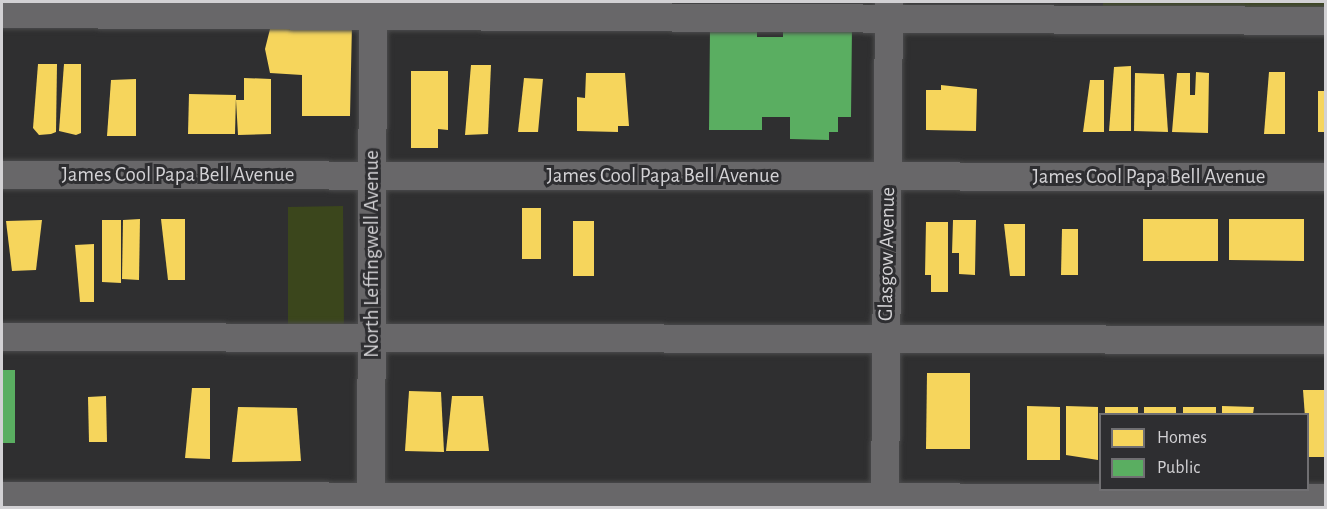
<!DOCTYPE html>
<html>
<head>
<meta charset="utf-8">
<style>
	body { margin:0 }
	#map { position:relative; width:1327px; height:509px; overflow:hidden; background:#2f2f30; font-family:"Alegreya Sans",sans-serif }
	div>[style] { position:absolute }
	.green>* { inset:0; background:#3b461c }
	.homes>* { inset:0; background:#f6d55c }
	.public>* { inset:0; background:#5aae61 }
	.roads { filter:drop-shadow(0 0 2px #4c4c4d) drop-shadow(0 0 2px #4c4c4d) }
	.minor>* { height:28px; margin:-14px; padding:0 14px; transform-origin:14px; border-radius:14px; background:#686769 }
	span { translate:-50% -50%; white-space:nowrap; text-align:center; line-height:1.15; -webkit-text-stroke:6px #2e2e31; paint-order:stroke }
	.street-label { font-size:21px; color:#d2d1d4 }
	.frame { position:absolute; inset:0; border:3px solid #d2d1d4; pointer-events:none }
	.legend { position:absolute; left:1099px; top:413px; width:210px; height:78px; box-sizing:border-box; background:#2e2e31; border:2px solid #706f72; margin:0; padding:8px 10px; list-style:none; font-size:18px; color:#d2d1d4 }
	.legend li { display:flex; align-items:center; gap:12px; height:30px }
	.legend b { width:30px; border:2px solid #706f72 }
</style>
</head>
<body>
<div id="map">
	<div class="green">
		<i style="clip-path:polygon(1103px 2px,1326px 2px,1325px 11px,1103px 11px)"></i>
		<i style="clip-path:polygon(343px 206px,344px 328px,288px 328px,288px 207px)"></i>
	</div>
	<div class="homes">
		<i style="clip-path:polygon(352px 24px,350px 116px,302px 116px,302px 75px,270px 73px,265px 49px,271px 25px)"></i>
		<i style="clip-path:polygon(38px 64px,57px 64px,56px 132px,51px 134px,39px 135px,33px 128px)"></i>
		<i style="clip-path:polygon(64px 64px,81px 64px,81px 133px,76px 135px,59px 131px)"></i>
		<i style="clip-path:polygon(471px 65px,491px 65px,488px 134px,465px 135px)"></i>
		<i style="clip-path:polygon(1131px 66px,1131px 131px,1109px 131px,1114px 67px)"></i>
		<i style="clip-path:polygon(411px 71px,448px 71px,448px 130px,438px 129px,438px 148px,411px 148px)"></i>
		<i style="clip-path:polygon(1196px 72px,1209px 73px,1208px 133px,1172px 132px,1177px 73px,1190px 73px,1190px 95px,1195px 95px)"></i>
		<i style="clip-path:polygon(1269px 72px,1285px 72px,1285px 134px,1264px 134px)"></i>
		<i style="clip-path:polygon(586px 73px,625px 73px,629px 126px,618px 126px,618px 132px,577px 131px,577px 97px,585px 98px)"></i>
		<i style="clip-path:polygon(1135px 73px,1164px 74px,1168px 132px,1134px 131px)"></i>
		<i style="clip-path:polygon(244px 78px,271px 79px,271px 134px,238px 135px,236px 100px,244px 100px)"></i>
		<i style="clip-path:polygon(524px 78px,543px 79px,538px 132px,518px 132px)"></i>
		<i style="clip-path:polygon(136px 79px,136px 136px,107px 136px,111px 80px)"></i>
		<i style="clip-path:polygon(1090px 80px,1104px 80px,1104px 132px,1083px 132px)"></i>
		<i style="clip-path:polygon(941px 85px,977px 89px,976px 131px,926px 130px,926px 90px,941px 90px)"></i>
		<i style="clip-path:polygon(1318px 91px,1326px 91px,1326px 132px,1318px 132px)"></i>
		<i style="clip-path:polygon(189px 94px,236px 95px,235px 134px,188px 134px)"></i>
		<i style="clip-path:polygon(522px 208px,541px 208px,541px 259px,522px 259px)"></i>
		<i style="clip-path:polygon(140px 219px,139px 280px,122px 279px,123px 220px)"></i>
		<i style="clip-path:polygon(161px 219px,185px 219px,185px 280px,168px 280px)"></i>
		<i style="clip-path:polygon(1143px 219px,1218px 219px,1218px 261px,1143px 261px)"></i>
		<i style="clip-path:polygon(1229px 219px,1304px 219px,1304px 261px,1229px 260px)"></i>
		<i style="clip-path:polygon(42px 220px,36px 270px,12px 271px,6px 221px)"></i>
		<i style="clip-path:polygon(102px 220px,121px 220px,121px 283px,102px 282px)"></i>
		<i style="clip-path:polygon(953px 220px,976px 220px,975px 275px,959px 274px,959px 253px,952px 253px)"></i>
		<i style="clip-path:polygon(573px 221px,594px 221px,594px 276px,573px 276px)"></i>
		<i style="clip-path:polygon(926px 222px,948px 222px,948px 292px,931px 292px,931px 275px,925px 275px)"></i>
		<i style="clip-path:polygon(1004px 224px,1025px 224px,1025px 276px,1010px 276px)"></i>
		<i style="clip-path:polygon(1062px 229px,1078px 229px,1078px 275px,1061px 275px)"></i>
		<i style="clip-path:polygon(94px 244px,94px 302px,80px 302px,75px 245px)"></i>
		<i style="clip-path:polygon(927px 373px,970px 373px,970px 449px,926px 449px)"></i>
		<i style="clip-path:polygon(192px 388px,210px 388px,210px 459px,185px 458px)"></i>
		<i style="clip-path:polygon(1303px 390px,1326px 390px,1326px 457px,1308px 457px)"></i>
		<i style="clip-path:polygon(409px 391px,441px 392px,444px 452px,405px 451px)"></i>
		<i style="clip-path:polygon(106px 396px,107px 442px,89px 442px,88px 397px)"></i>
		<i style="clip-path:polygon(452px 396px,483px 396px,489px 451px,446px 451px)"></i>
		<i style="clip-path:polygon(1027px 406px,1060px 407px,1060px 460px,1027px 460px)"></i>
		<i style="clip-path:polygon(1066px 406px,1098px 407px,1098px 460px,1066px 455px)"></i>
		<i style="clip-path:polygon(1222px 406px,1254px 407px,1253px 414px,1222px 414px)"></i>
		<i style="clip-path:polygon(238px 407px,297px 408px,301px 461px,232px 462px)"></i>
		<i style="clip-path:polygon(1105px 407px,1138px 407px,1138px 414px,1105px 414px)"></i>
		<i style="clip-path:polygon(1144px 407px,1176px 407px,1176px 414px,1144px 414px)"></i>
		<i style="clip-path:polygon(1183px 407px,1216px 407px,1216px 414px,1183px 414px)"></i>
	</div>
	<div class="public">
		<i style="clip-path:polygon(783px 26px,852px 27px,851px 117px,838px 117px,838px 132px,829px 132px,829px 140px,790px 139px,790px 117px,762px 117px,762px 130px,709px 130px,710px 28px,757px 29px,757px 37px,783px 37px)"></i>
		<i style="clip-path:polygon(2px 370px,15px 370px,15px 443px,2px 443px)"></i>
	</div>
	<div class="roads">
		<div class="minor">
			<i style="left:2px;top:14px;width:1324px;rotate:0.3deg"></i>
			<i style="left:2px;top:175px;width:1324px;rotate:0.09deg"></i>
			<i style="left:2px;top:337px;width:1324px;rotate:0.13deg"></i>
			<i style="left:2px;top:496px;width:1324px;rotate:0.09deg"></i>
			<i style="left:371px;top:508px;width:506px;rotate:-89.77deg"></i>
			<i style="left:885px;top:508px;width:506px;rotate:-89.55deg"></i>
		</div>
	</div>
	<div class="street-label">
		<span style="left:178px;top:175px">James Cool Papa Bell Avenue</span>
		<span style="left:663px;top:176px">James Cool Papa Bell Avenue</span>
		<span style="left:1149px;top:177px">James Cool Papa Bell Avenue</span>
		<span style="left:372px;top:254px;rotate:-90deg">North Leffingwell Avenue</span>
		<span style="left:887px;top:254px;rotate:-89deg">Glasgow Avenue</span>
	</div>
	<div class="frame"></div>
	<ul class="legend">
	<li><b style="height:16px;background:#f6d55c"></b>Homes</li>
	<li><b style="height:16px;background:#5aae61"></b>Public</li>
	</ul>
</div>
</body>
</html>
